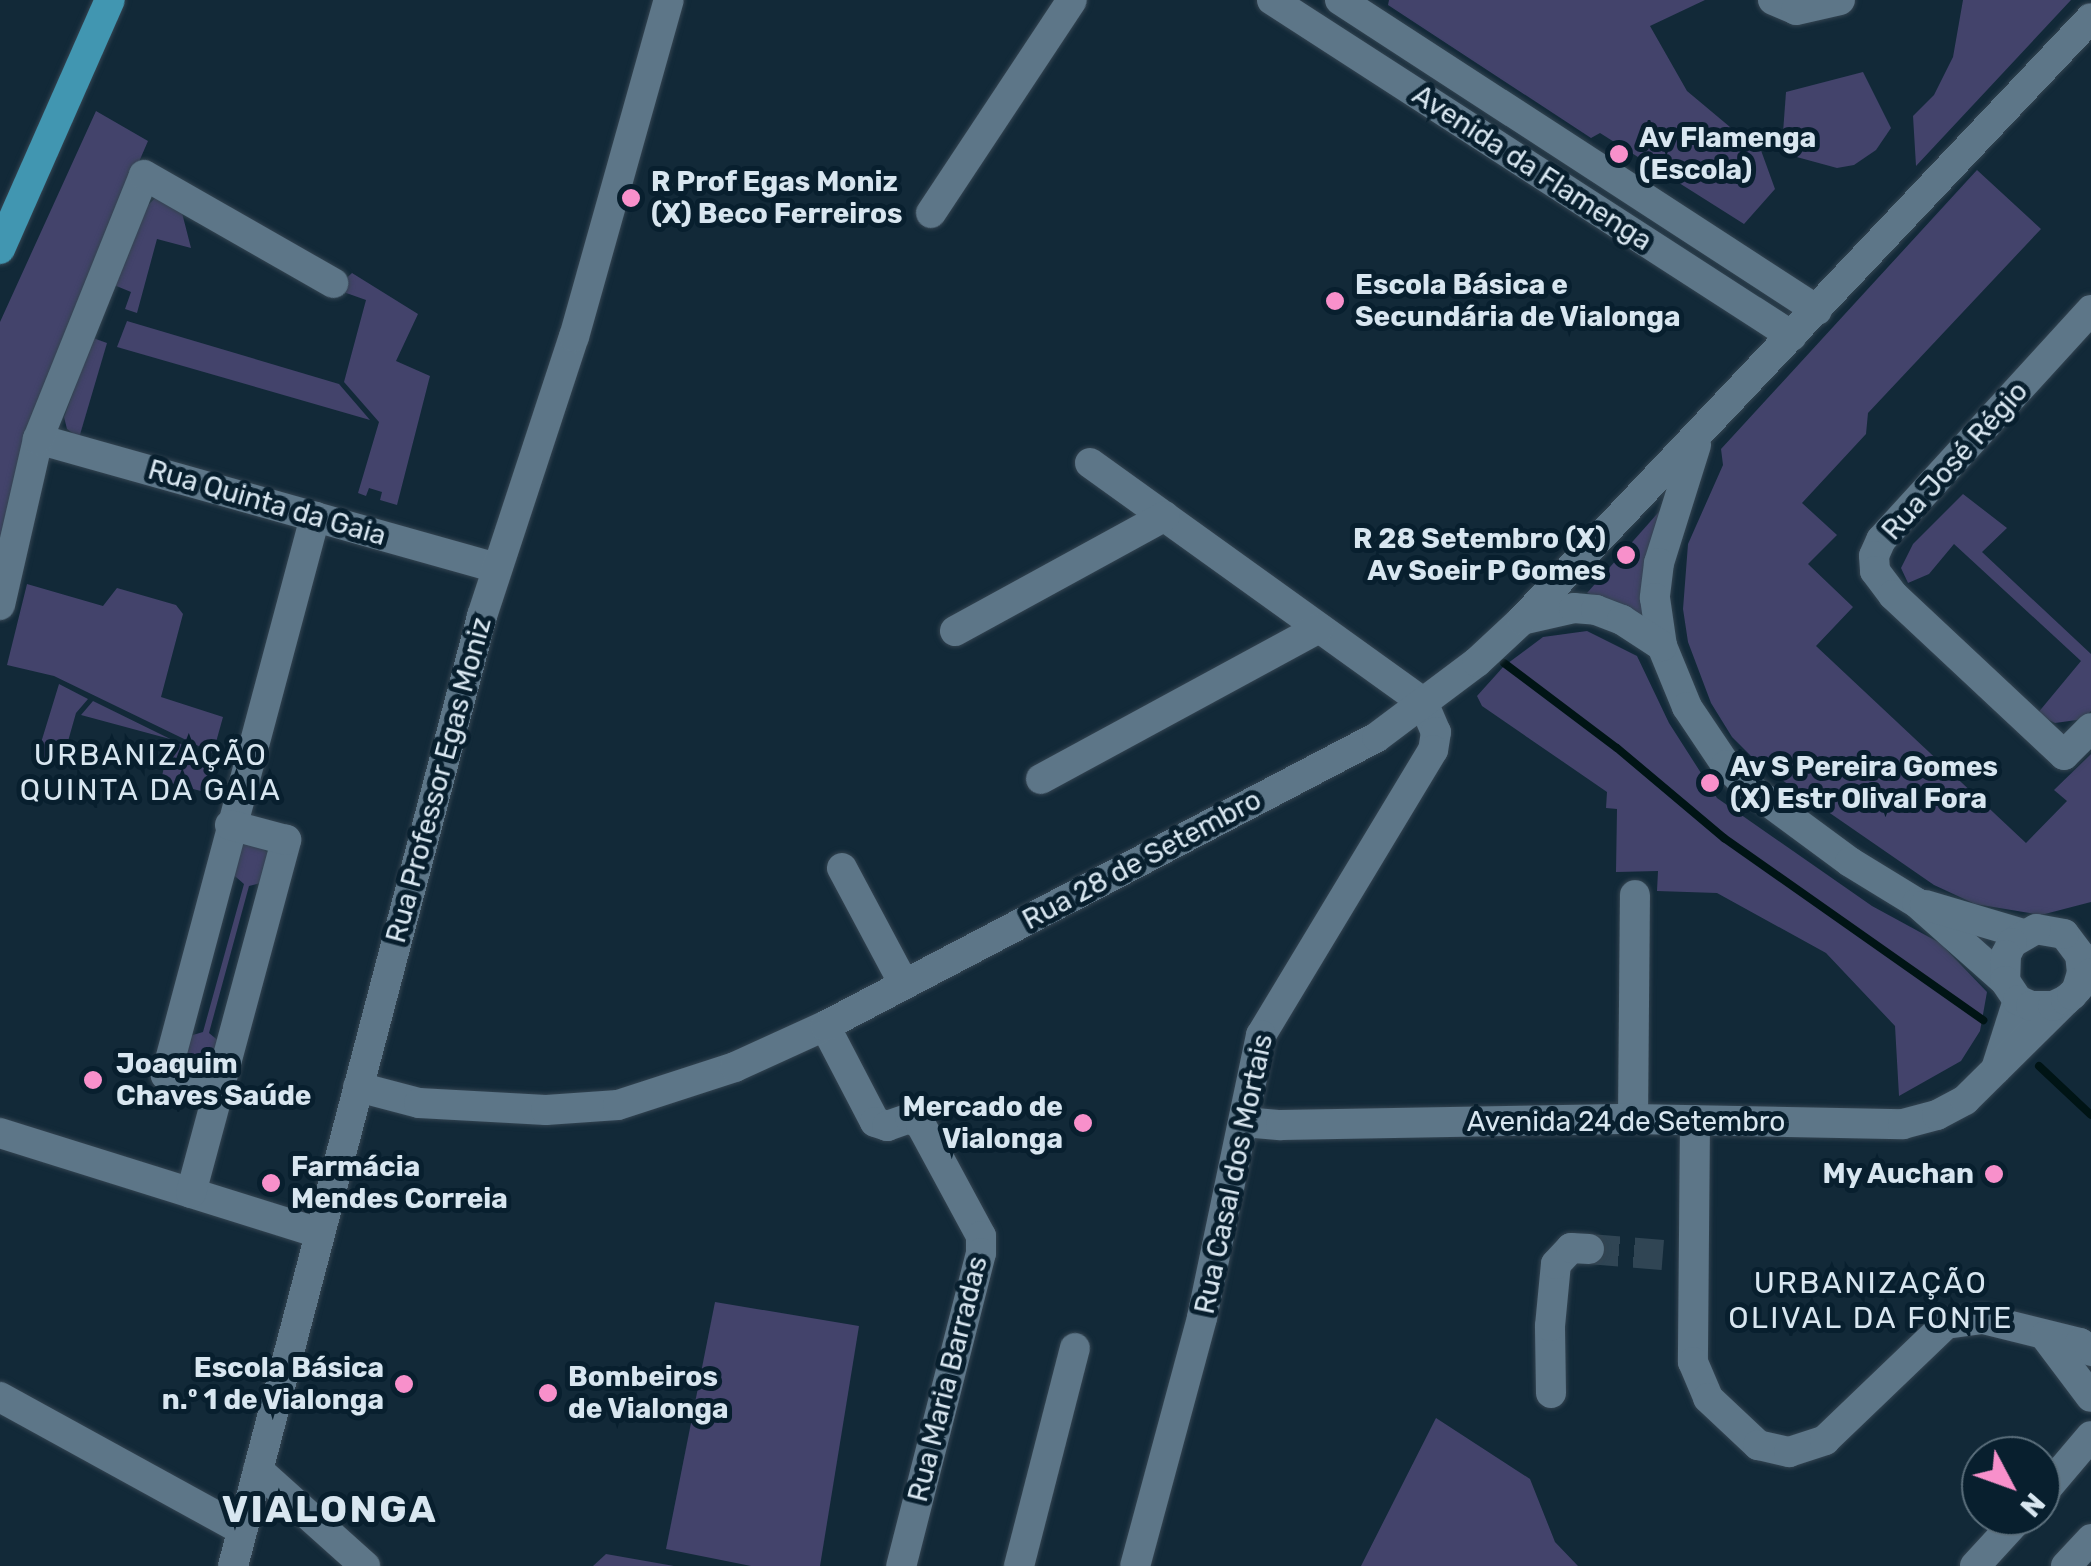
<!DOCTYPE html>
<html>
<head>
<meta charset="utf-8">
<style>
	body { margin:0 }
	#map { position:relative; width:2091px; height:1566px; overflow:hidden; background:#122938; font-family:Rubik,sans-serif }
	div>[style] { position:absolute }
	.green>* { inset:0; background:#43436b }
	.stream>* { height:8px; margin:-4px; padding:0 4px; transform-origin:4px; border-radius:4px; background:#001415 }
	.street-tunnel>* { height:30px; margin-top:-15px; transform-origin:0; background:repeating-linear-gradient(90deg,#304554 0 30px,transparent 0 45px) }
	.roads { filter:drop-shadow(0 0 2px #344451) drop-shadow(0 0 2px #344451) }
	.street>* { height:30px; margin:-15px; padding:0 15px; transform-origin:15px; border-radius:15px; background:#5d7688 }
	.secondary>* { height:30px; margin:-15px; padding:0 15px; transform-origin:15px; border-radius:15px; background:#5d7688 }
	.primary>* { height:30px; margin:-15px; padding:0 15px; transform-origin:15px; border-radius:15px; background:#4196b1 }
	.dots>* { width:28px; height:28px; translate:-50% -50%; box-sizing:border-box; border:5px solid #081f2e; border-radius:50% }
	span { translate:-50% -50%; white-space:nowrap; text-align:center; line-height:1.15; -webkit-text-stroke:10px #081f2e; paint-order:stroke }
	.poi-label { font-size:28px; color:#d8e6f0; font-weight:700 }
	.left { translate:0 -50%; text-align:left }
	.right { translate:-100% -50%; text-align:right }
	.street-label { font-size:28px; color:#d8e6f0 }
	.neighbourhood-label { font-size:30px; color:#d8e6f0; letter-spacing:2.5px }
	.district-label { font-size:38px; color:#d8e6f0; font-weight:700; letter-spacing:2.5px }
	.north { position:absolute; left:1961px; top:1436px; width:100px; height:100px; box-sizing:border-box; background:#081f2e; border:2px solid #5b6f7c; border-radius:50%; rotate:131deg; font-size:28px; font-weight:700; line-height:40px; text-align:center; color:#d8e6f0 }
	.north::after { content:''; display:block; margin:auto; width:35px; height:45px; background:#f890cb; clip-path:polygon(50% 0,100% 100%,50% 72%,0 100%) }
</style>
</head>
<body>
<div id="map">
	<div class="green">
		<i style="clip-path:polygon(1389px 0,1705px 0,1650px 26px,1687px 91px,1730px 127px,1758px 142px,1775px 189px,1744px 224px,1600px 133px,1591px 138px,1388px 5px)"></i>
		<i style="clip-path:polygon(1963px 0,2071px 0,1916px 166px,1913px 116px,1934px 95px,1953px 57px)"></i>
		<i style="clip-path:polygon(1863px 72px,1891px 128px,1876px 150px,1854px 165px,1837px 168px,1793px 156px,1782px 146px,1786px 92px)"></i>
		<i style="clip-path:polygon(96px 111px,148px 141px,99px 254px,0 573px,0 322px)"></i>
		<i style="clip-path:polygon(1977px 170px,2041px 229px,1868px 413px,1866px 434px,1802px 503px,1837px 535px,1808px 564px,1853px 607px,1816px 646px,2026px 843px,2067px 801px,2054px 790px,2091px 754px,2091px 902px,2041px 915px,1975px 904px,1934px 885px,1759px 764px,1732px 737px,1711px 703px,1688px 642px,1683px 609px,1688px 544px,1723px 465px,1721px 449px)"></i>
		<i style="clip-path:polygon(156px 197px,180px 205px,191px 248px,157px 239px,137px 313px,125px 309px,131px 292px,114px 285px,146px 207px)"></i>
		<i style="clip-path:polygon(352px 273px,418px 314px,396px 361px,430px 376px,397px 505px,380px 500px,382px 492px,369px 488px,366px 496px,358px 493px,379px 422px,344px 382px,366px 300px,335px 289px)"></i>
		<i style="clip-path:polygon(127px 321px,339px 384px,370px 420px,117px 347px)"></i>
		<i style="clip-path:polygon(93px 338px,107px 343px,79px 438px,67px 429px,64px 417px)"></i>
		<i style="clip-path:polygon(1963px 494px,2007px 528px,1982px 552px,2091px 654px,2091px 711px,2084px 719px,2055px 723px,2037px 714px,2081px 661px,1954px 544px,1929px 574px,1908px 583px,1901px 568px,1913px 544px)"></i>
		<i style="clip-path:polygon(1665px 505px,1645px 619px,1618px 602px,1587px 593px)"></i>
		<i style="clip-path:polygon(27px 584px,103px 606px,117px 588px,176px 605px,183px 614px,161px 697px,223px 717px,213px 753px,54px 676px,7px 665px)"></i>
		<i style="clip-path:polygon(1587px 631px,1637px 656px,1669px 723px,1717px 798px,1872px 906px,1940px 943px,1987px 992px,1980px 1031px,1961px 1061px,1899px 1096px,1895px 1026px,1826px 953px,1717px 893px,1657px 891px,1658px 871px,1616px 872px,1617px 809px,1606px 808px,1607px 792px,1482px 706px,1477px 696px,1504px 666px,1543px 637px)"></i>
		<i style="clip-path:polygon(59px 684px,88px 699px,76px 713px,61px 766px,36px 759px)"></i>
		<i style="clip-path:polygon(93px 701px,211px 759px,205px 792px,161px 781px,170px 739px,81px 715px)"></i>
		<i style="clip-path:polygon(244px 844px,257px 845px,270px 854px,268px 881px,249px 886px,209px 1033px,226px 1047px,213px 1073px,187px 1067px,181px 1056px,186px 1037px,203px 1032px,244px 884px,229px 871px,234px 852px)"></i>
		<i style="clip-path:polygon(715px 1302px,859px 1326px,820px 1566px,751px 1566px,666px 1549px)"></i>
		<i style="clip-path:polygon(1436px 1418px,1530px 1479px,1555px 1542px,1578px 1566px,1361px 1566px)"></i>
		<i style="clip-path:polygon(606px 1554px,674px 1566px,593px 1566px)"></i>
	</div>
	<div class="stream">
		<i style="left:1504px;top:663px;width:141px;rotate:37deg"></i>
		<i style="left:1617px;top:748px;width:140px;rotate:40.1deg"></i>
		<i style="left:1724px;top:838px;width:317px;rotate:35.1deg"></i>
		<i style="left:2039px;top:1066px;width:71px;rotate:43.3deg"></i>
	</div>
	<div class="street-tunnel">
		<i style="left:1589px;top:1249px;width:74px;rotate:4.6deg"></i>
	</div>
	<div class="roads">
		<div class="street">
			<i style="left:1773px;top:0;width:25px;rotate:23deg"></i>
			<i style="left:1796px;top:10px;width:45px;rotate:-12.8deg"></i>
			<i style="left:931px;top:213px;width:255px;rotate:-56.5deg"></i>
			<i style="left:2091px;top:310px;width:311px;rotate:132.4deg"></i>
			<i style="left:1881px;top:540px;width:17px;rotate:114deg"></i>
			<i style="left:1874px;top:556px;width:15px;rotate:86deg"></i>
			<i style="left:1875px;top:571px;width:30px;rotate:53deg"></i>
			<i style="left:1893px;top:595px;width:234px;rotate:43.1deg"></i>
			<i style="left:2064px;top:755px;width:38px;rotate:-45deg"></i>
			<i style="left:38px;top:439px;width:476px;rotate:15.7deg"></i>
			<i style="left:1090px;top:463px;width:410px;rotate:35.7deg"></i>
			<i style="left:1423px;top:702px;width:33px;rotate:67deg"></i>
			<i style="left:1436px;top:732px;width:18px;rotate:99deg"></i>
			<i style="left:1433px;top:750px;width:333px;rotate:121.1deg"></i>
			<i style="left:1261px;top:1035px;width:289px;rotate:101.8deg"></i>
			<i style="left:1202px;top:1318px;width:257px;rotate:105.1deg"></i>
			<i style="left:0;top:605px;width:170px;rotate:-77.1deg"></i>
			<i style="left:38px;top:439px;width:284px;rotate:-68.1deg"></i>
			<i style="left:144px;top:175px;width:218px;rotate:29.7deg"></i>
			<i style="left:955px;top:631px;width:239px;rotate:-28.7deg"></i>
			<i style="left:1041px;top:779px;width:316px;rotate:-28.5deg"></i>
			<i style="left:842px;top:868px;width:132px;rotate:61.9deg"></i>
			<i style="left:825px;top:1026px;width:108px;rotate:62.5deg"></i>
			<i style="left:875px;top:1122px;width:13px;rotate:18deg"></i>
			<i style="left:887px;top:1126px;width:24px;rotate:-19deg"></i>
			<i style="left:910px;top:1118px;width:13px;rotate:32deg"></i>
			<i style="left:921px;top:1125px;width:126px;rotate:61.6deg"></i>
			<i style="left:981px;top:1236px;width:17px;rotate:90deg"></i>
			<i style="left:981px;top:1253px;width:323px;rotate:104.3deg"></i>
			<i style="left:1996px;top:1069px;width:72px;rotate:-72.3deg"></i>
			<i style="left:219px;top:1088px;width:55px;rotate:-166.2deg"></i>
			<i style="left:166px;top:1075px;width:578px;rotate:-75.05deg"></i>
			<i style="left:1633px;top:1119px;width:224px;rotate:-89.5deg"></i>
			<i style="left:1695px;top:1120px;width:242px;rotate:90.5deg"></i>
			<i style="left:1693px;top:1362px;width:39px;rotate:67deg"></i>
			<i style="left:1708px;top:1398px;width:69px;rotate:43.2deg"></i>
			<i style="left:1758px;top:1445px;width:32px;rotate:13deg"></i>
			<i style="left:1789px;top:1452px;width:38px;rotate:-18deg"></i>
			<i style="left:1825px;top:1440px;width:168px;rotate:-43.8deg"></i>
			<i style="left:1946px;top:1324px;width:37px;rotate:-8deg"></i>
			<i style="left:1983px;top:1319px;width:100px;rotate:13.9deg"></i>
			<i style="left:2080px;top:1343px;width:14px;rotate:36deg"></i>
			<i style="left:1244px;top:1122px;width:37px;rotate:5deg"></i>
			<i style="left:1281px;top:1125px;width:352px;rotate:-1deg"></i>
			<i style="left:1633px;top:1119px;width:270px;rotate:1.1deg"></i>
			<i style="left:1903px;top:1124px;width:35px;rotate:-15deg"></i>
			<i style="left:1937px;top:1115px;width:32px;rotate:-28deg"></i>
			<i style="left:1965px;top:1100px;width:142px;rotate:-44.7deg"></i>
			<i style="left:0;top:1133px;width:335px;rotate:17.4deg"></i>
			<i style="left:191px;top:1193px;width:366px;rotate:-74.9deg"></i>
			<i style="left:286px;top:840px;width:58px;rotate:-165deg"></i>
			<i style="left:2045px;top:1336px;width:76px;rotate:53deg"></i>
			<i style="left:1551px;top:1393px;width:67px;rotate:-90.9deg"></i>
			<i style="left:1550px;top:1326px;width:62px;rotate:-84.5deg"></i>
			<i style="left:1556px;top:1264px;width:22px;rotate:-47deg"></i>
			<i style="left:1571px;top:1248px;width:18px;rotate:3deg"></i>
			<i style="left:0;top:1397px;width:276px;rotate:28.8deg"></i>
			<i style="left:258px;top:1470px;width:144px;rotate:41.9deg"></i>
			<i style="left:2041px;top:1495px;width:77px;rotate:-49.7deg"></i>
			<i style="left:1019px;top:1566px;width:225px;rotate:-75.6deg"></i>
			<i style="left:1975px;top:1566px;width:68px;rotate:-47.4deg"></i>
			<i style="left:2066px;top:1566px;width:37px;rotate:-47deg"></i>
		</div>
		<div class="secondary">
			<i style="left:1272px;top:0;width:619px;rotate:32.87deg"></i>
			<i style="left:1340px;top:0;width:569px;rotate:33.02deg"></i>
			<i style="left:1696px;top:445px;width:124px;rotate:107.4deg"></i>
			<i style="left:1659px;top:563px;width:35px;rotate:97deg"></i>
			<i style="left:1655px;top:598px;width:49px;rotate:81.7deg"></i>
			<i style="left:1662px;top:646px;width:66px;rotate:67.7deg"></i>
			<i style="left:1687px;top:707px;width:70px;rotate:56.1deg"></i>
			<i style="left:1726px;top:765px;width:30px;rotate:45deg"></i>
			<i style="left:1747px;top:786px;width:128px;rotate:36.4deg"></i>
			<i style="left:1850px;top:862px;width:79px;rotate:31.5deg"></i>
			<i style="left:1917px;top:903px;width:118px;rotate:41.6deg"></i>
			<i style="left:1522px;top:620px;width:53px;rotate:-13deg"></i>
			<i style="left:1574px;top:608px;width:22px;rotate:5deg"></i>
			<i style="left:1596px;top:610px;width:28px;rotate:21deg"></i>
			<i style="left:1622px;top:620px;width:48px;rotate:33deg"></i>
			<i style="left:1925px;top:905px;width:102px;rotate:16.5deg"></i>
			<i style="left:2077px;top:989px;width:17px;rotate:-73deg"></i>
			<i style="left:2082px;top:973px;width:18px;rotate:-96deg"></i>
			<i style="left:2080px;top:955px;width:26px;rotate:-127deg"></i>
			<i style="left:2064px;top:934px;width:28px;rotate:-170deg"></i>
			<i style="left:2036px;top:929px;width:28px;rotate:150deg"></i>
			<i style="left:2012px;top:943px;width:13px;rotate:117deg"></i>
			<i style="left:2006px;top:955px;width:26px;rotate:92deg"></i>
			<i style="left:2005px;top:981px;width:23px;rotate:56deg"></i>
			<i style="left:2018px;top:1000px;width:14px;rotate:25deg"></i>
			<i style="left:2031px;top:1006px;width:22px"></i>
			<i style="left:2053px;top:1006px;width:14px;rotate:-25deg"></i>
			<i style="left:2066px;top:1000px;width:8px;rotate:-40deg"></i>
			<i style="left:2072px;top:995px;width:29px;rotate:-49deg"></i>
			<i style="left:358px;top:1087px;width:63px;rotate:14.7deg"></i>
			<i style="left:419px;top:1103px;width:127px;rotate:3.2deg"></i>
			<i style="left:546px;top:1110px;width:72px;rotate:-4deg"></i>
			<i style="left:618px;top:1105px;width:123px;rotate:-18deg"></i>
			<i style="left:735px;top:1067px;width:99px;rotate:-24.5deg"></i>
			<i style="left:825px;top:1026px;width:623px;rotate:-27.63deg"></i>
			<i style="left:1377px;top:737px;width:125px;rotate:-36.9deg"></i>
			<i style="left:1477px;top:662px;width:62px;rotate:-43deg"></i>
			<i style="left:1522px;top:620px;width:828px;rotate:-46.61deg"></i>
			<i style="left:233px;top:1566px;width:982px;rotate:-75.31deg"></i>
			<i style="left:482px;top:616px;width:294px;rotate:-71.8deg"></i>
			<i style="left:574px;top:337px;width:350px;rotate:-74.3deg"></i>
		</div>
		<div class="primary">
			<i style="left:0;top:249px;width:272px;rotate:-66.2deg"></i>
		</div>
	</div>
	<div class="dots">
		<i style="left:1619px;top:154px;background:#f890cb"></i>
		<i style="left:631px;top:198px;background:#f890cb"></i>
		<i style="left:1335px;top:301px;background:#f890cb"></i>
		<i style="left:1626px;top:555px;background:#f890cb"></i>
		<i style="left:1710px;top:783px;background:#f890cb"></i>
		<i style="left:93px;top:1080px;background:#f890cb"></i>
		<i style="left:1083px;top:1123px;background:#f890cb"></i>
		<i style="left:1994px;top:1174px;background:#f890cb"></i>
		<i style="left:271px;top:1183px;background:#f890cb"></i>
		<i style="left:404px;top:1384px;background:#f890cb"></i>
		<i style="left:548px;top:1393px;background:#f890cb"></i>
	</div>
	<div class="poi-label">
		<span class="left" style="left:1639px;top:154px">Av Flamenga<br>(Escola)</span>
		<span class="left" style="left:651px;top:198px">R Prof Egas Moniz<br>(X) Beco Ferreiros</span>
		<span class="left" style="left:1355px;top:301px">Escola Básica e<br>Secundária de Vialonga</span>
		<span class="right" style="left:1606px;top:555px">R 28 Setembro (X)<br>Av Soeir P Gomes</span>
		<span class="left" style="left:1730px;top:783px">Av S Pereira Gomes<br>(X) Estr Olival Fora</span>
		<span class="left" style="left:116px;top:1080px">Joaquim<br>Chaves Saúde</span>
		<span class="right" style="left:1063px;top:1123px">Mercado de<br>Vialonga</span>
		<span class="left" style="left:291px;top:1183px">Farmácia<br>Mendes Correia</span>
		<span class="right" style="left:1974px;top:1174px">My Auchan</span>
		<span class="right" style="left:384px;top:1384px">Escola Básica<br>n.º 1 de Vialonga</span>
		<span class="left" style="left:568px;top:1393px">Bombeiros<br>de Vialonga</span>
	</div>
	<div class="street-label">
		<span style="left:1532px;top:168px;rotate:33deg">Avenida da Flamenga</span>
		<span style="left:1955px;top:461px;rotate:-48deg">Rua José Régio</span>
		<span style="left:267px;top:503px;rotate:16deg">Rua Quinta da Gaia</span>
		<span style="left:439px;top:780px;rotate:-75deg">Rua Professor Egas Moniz</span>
		<span style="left:1142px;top:860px;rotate:-28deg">Rua 28 de Setembro</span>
		<span style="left:1626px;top:1122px">Avenida 24 de Setembro</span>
		<span style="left:1234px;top:1174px;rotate:-78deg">Rua Casal dos Mortais</span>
		<span style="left:948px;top:1379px;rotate:-76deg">Rua Maria Barradas</span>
	</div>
	<div class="neighbourhood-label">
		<span style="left:151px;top:772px">URBANIZAÇÃO<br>QUINTA DA GAIA</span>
		<span style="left:1871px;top:1300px">URBANIZAÇÃO<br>OLIVAL DA FONTE</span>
	</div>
	<div class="district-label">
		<span style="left:330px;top:1510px">VIALONGA</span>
	</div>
	<div class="north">N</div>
</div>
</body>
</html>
